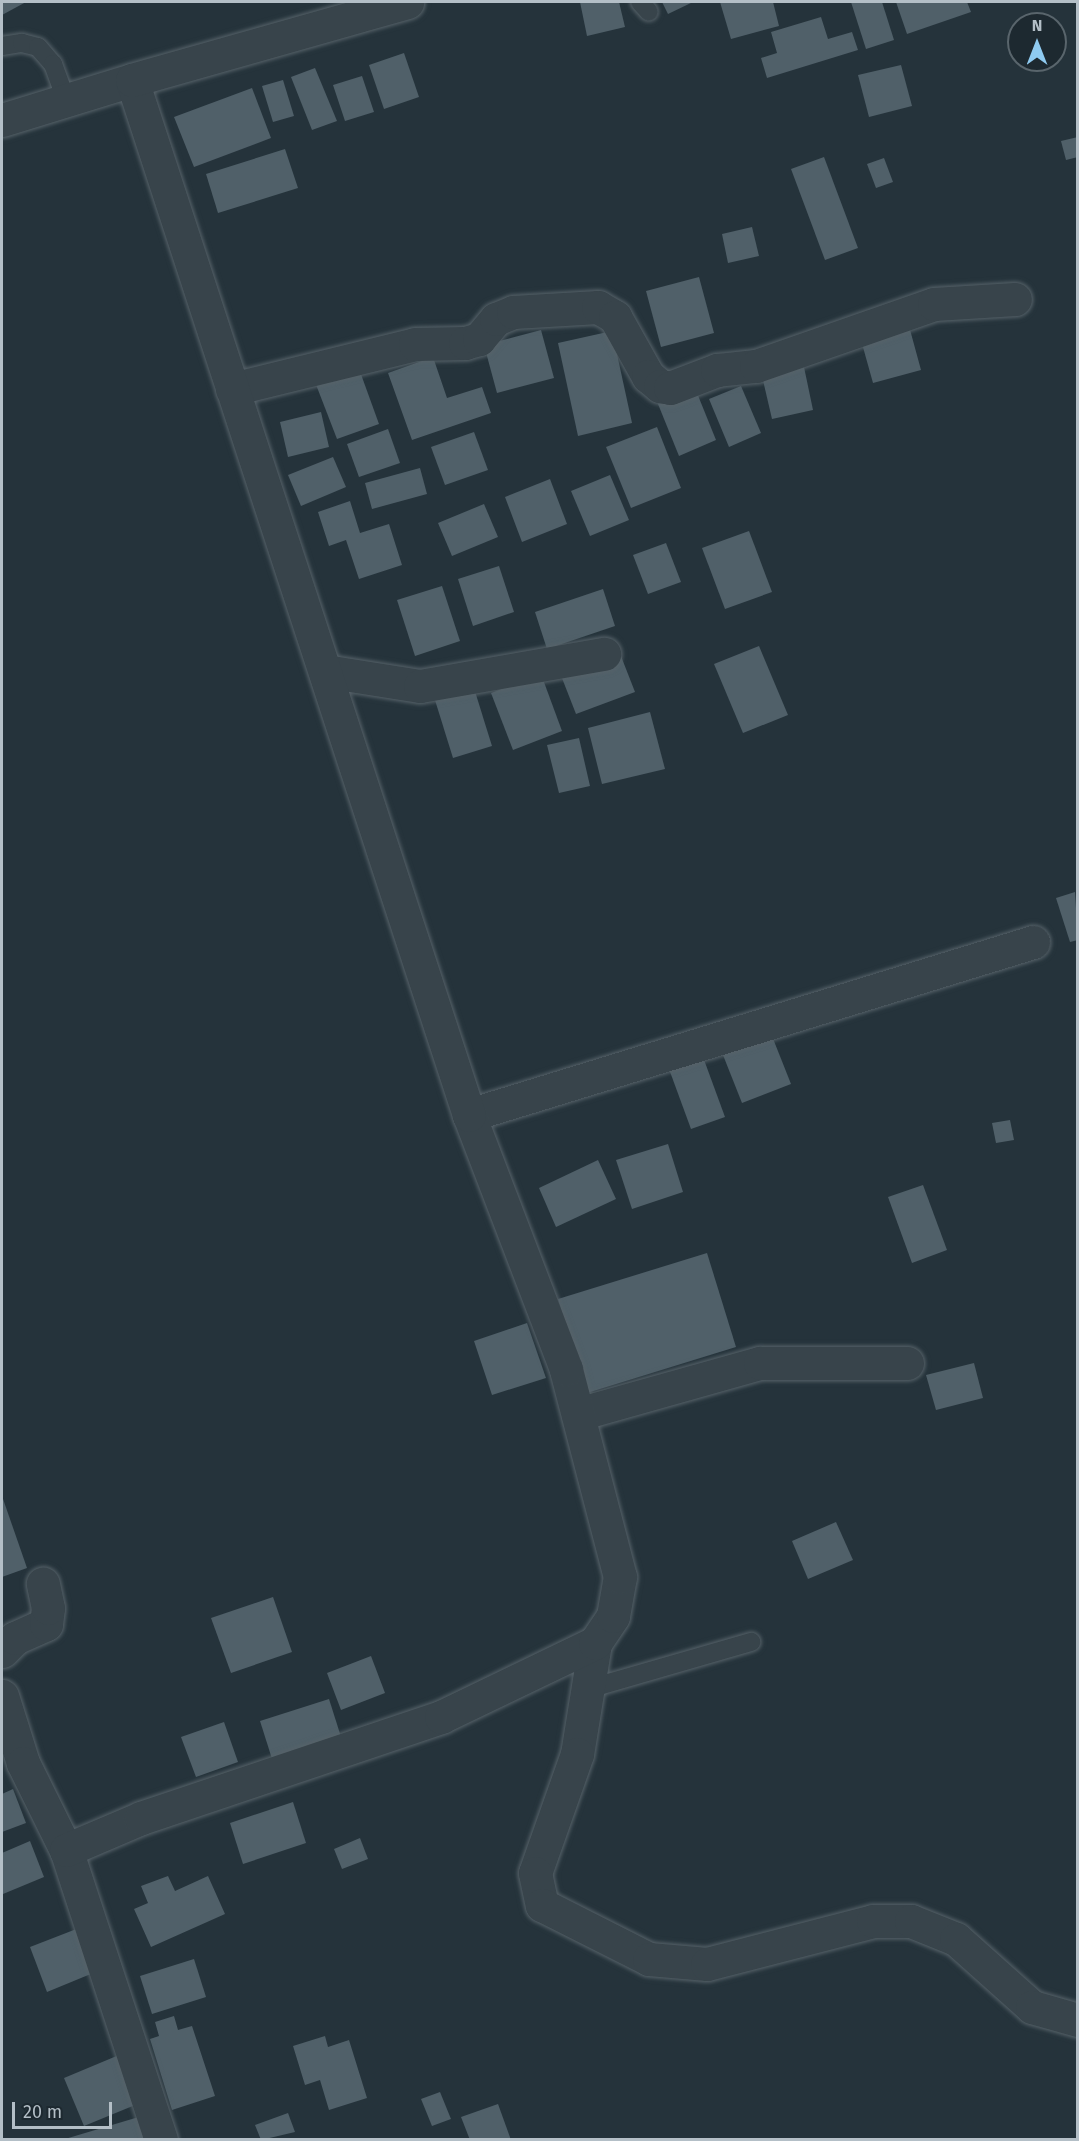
<!DOCTYPE html>
<html>
<head>
<meta charset="utf-8">
<style>
	body { margin:0 }
	#map { position:relative; width:1079px; height:2141px; overflow:hidden; background:#25333b; font-family:"Fira Sans",sans-serif }
	div>[style] { position:absolute }
	.building>* { inset:0; background:#506069 }
	.roads { filter:drop-shadow(0 0 2px #566269) drop-shadow(0 0 2px #566269) }
	.service>* { height:18px; margin:-9px; padding:0 9px; transform-origin:9px; border-radius:9px; background:#38444b }
	.minor>* { height:33px; margin:-16.5px; padding:0 16.5px; transform-origin:16.5px; border-radius:16.5px; background:#38444b }
	span { translate:-50% -50%; white-space:nowrap; text-align:center; line-height:1.15; -webkit-text-stroke:6px #1d2930; paint-order:stroke }
	.frame { position:absolute; inset:0; border:3px solid #b4bfc7; pointer-events:none }
	.north { position:absolute; left:1007px; top:12px; width:60px; height:60px; box-sizing:border-box; background:#1d2930; border:2px solid #59656c; border-radius:50%; rotate:0deg; font-size:16px; font-weight:700; line-height:24px; text-align:center; color:#b4bfc7 }
	.north::after { content:''; display:block; margin:auto; width:21px; height:27px; background:#8fcbf1; clip-path:polygon(50% 0,100% 100%,50% 72%,0 100%) }
	.scale { position:absolute; left:12px; top:2102px; width:100px; height:27px; box-sizing:border-box; border:3px solid #b4bfc7; border-top:0; padding-left:8px; font-size:18px; line-height:21px; white-space:nowrap; color:#b4bfc7; -webkit-text-stroke:4px #1d2930; paint-order:stroke }
</style>
</head>
<body>
<div id="map">
	<div class="building">
		<i style="clip-path:polygon(2px 2px,26px 2px,2px 15px)"></i>
		<i style="clip-path:polygon(580px 2px,619px 2px,625px 27px,587px 36px)"></i>
		<i style="clip-path:polygon(662px 2px,693px 2px,668px 14px)"></i>
		<i style="clip-path:polygon(720px 2px,773px 2px,779px 26px,731px 39px)"></i>
		<i style="clip-path:polygon(851px 2px,882px 2px,894px 40px,866px 49px)"></i>
		<i style="clip-path:polygon(896px 2px,967px 2px,971px 12px,907px 34px)"></i>
		<i style="clip-path:polygon(821px 17px,828px 39px,852px 32px,858px 50px,767px 78px,761px 58px,777px 53px,771px 32px)"></i>
		<i style="clip-path:polygon(404px 53px,419px 97px,384px 109px,369px 65px)"></i>
		<i style="clip-path:polygon(901px 65px,912px 106px,869px 117px,858px 75px)"></i>
		<i style="clip-path:polygon(315px 68px,337px 121px,312px 130px,291px 77px)"></i>
		<i style="clip-path:polygon(362px 76px,374px 112px,345px 121px,333px 85px)"></i>
		<i style="clip-path:polygon(283px 80px,294px 116px,273px 122px,262px 86px)"></i>
		<i style="clip-path:polygon(252px 88px,271px 138px,194px 167px,174px 117px)"></i>
		<i style="clip-path:polygon(1078px 137px,1078px 157px,1066px 160px,1061px 141px)"></i>
		<i style="clip-path:polygon(285px 149px,298px 188px,218px 213px,206px 174px)"></i>
		<i style="clip-path:polygon(824px 157px,858px 248px,825px 260px,791px 169px)"></i>
		<i style="clip-path:polygon(884px 158px,893px 182px,876px 188px,867px 164px)"></i>
		<i style="clip-path:polygon(752px 227px,759px 256px,728px 263px,722px 234px)"></i>
		<i style="clip-path:polygon(699px 277px,714px 333px,661px 347px,646px 291px)"></i>
		<i style="clip-path:polygon(909px 326px,921px 370px,873px 383px,861px 340px)"></i>
		<i style="clip-path:polygon(541px 330px,554px 378px,497px 393px,484px 345px)"></i>
		<i style="clip-path:polygon(612px 331px,632px 423px,578px 436px,558px 343px)"></i>
		<i style="clip-path:polygon(433px 357px,447px 398px,482px 387px,491px 413px,412px 440px,388px 373px)"></i>
		<i style="clip-path:polygon(358px 366px,379px 424px,337px 439px,315px 382px)"></i>
		<i style="clip-path:polygon(804px 367px,813px 410px,772px 419px,762px 376px)"></i>
		<i style="clip-path:polygon(741px 386px,761px 433px,729px 447px,709px 399px)"></i>
		<i style="clip-path:polygon(695px 388px,716px 440px,679px 456px,658px 404px)"></i>
		<i style="clip-path:polygon(321px 412px,329px 447px,288px 457px,280px 422px)"></i>
		<i style="clip-path:polygon(657px 427px,681px 488px,631px 508px,606px 447px)"></i>
		<i style="clip-path:polygon(388px 429px,400px 463px,359px 477px,347px 444px)"></i>
		<i style="clip-path:polygon(474px 432px,488px 470px,445px 485px,431px 447px)"></i>
		<i style="clip-path:polygon(333px 457px,346px 487px,301px 506px,288px 475px)"></i>
		<i style="clip-path:polygon(420px 468px,427px 494px,372px 509px,365px 483px)"></i>
		<i style="clip-path:polygon(610px 475px,629px 520px,590px 536px,571px 491px)"></i>
		<i style="clip-path:polygon(550px 479px,567px 524px,522px 542px,505px 497px)"></i>
		<i style="clip-path:polygon(350px 501px,360px 533px,389px 524px,402px 565px,359px 579px,346px 540px,329px 546px,318px 512px)"></i>
		<i style="clip-path:polygon(484px 504px,498px 537px,452px 556px,438px 523px)"></i>
		<i style="clip-path:polygon(749px 531px,772px 592px,725px 609px,702px 548px)"></i>
		<i style="clip-path:polygon(666px 543px,681px 582px,648px 594px,633px 555px)"></i>
		<i style="clip-path:polygon(499px 566px,514px 612px,473px 626px,458px 579px)"></i>
		<i style="clip-path:polygon(442px 586px,460px 641px,415px 656px,397px 600px)"></i>
		<i style="clip-path:polygon(603px 589px,615px 626px,547px 649px,535px 612px)"></i>
		<i style="clip-path:polygon(759px 646px,788px 715px,743px 733px,714px 664px)"></i>
		<i style="clip-path:polygon(619px 651px,635px 692px,576px 714px,560px 673px)"></i>
		<i style="clip-path:polygon(541px 674px,562px 731px,513px 750px,491px 693px)"></i>
		<i style="clip-path:polygon(473px 685px,492px 746px,453px 758px,434px 697px)"></i>
		<i style="clip-path:polygon(650px 712px,665px 769px,602px 784px,588px 728px)"></i>
		<i style="clip-path:polygon(579px 738px,590px 786px,559px 793px,547px 745px)"></i>
		<i style="clip-path:polygon(1075px 892px,1078px 940px,1070px 942px,1056px 898px)"></i>
		<i style="clip-path:polygon(770px 1031px,791px 1084px,742px 1103px,721px 1050px)"></i>
		<i style="clip-path:polygon(703px 1057px,725px 1117px,691px 1129px,669px 1069px)"></i>
		<i style="clip-path:polygon(1010px 1120px,1014px 1140px,996px 1143px,992px 1123px)"></i>
		<i style="clip-path:polygon(668px 1144px,683px 1192px,632px 1209px,616px 1160px)"></i>
		<i style="clip-path:polygon(598px 1160px,616px 1199px,556px 1227px,539px 1188px)"></i>
		<i style="clip-path:polygon(923px 1185px,947px 1250px,912px 1263px,888px 1197px)"></i>
		<i style="clip-path:polygon(707px 1253px,736px 1347px,587px 1393px,558px 1299px)"></i>
		<i style="clip-path:polygon(527px 1323px,546px 1378px,492px 1395px,474px 1341px)"></i>
		<i style="clip-path:polygon(974px 1363px,983px 1398px,936px 1410px,926px 1375px)"></i>
		<i style="clip-path:polygon(2px 1496px,27px 1568px,2px 1577px)"></i>
		<i style="clip-path:polygon(836px 1522px,853px 1560px,808px 1579px,792px 1541px)"></i>
		<i style="clip-path:polygon(273px 1597px,292px 1652px,231px 1673px,211px 1618px)"></i>
		<i style="clip-path:polygon(371px 1656px,385px 1693px,341px 1710px,327px 1673px)"></i>
		<i style="clip-path:polygon(329px 1699px,342px 1740px,273px 1762px,260px 1721px)"></i>
		<i style="clip-path:polygon(224px 1722px,238px 1762px,196px 1777px,181px 1737px)"></i>
		<i style="clip-path:polygon(13px 1789px,26px 1823px,2px 1832px,2px 1794px)"></i>
		<i style="clip-path:polygon(293px 1802px,306px 1843px,243px 1864px,230px 1823px)"></i>
		<i style="clip-path:polygon(360px 1838px,368px 1859px,342px 1869px,334px 1849px)"></i>
		<i style="clip-path:polygon(30px 1841px,44px 1877px,3px 1894px,2px 1853px)"></i>
		<i style="clip-path:polygon(168px 1876px,175px 1891px,208px 1876px,225px 1914px,151px 1947px,134px 1909px,148px 1903px,141px 1886px)"></i>
		<i style="clip-path:polygon(79px 1928px,98px 1971px,47px 1992px,30px 1947px)"></i>
		<i style="clip-path:polygon(194px 1959px,206px 1997px,152px 2014px,140px 1976px)"></i>
		<i style="clip-path:polygon(174px 2016px,178px 2030px,192px 2026px,215px 2096px,172px 2110px,150px 2039px,159px 2036px,155px 2022px)"></i>
		<i style="clip-path:polygon(325px 2036px,328px 2047px,349px 2040px,367px 2098px,329px 2110px,320px 2080px,305px 2085px,293px 2046px)"></i>
		<i style="clip-path:polygon(119px 2055px,140px 2103px,84px 2126px,64px 2078px)"></i>
		<i style="clip-path:polygon(440px 2092px,451px 2119px,432px 2126px,421px 2099px)"></i>
		<i style="clip-path:polygon(498px 2104px,511px 2140px,470px 2140px,461px 2117px)"></i>
		<i style="clip-path:polygon(288px 2113px,295px 2132px,261px 2140px,255px 2125px)"></i>
		<i style="clip-path:polygon(142px 2116px,149px 2140px,65px 2140px,65px 2139px)"></i>
	</div>
	<div class="roads">
		<div class="service">
			<i style="left:640px;top:2px;width:13px;rotate:48deg"></i>
			<i style="left:2px;top:46px;width:20px;rotate:-9deg"></i>
			<i style="left:22px;top:43px;width:16px;rotate:14deg"></i>
			<i style="left:38px;top:47px;width:23px;rotate:49deg"></i>
			<i style="left:53px;top:64px;width:38px;rotate:70deg"></i>
			<i style="left:588px;top:1689px;width:170px;rotate:-16.1deg"></i>
		</div>
		<div class="minor">
			<i style="left:2px;top:120px;width:136px;rotate:-17.1deg"></i>
			<i style="left:232px;top:389px;width:188px;rotate:-13.8deg"></i>
			<i style="left:415px;top:344px;width:50px;rotate:-1.1deg"></i>
			<i style="left:465px;top:343px;width:15px;rotate:-16deg"></i>
			<i style="left:479px;top:339px;width:26px;rotate:-50deg"></i>
			<i style="left:496px;top:319px;width:18px;rotate:-22deg"></i>
			<i style="left:513px;top:312px;width:85px;rotate:-3.4deg"></i>
			<i style="left:598px;top:307px;width:20px;rotate:30deg"></i>
			<i style="left:615px;top:317px;width:68px;rotate:60.8deg"></i>
			<i style="left:648px;top:376px;width:16px;rotate:40deg"></i>
			<i style="left:660px;top:386px;width:10px;rotate:11deg"></i>
			<i style="left:670px;top:388px;width:50px;rotate:-21deg"></i>
			<i style="left:717px;top:370px;width:39px;rotate:-6deg"></i>
			<i style="left:756px;top:366px;width:188px;rotate:-19.2deg"></i>
			<i style="left:934px;top:304px;width:81px;rotate:-3.5deg"></i>
			<i style="left:325px;top:671px;width:96px;rotate:9deg"></i>
			<i style="left:420px;top:686px;width:187px;rotate:-9.9deg"></i>
			<i style="left:469px;top:1115px;width:590px;rotate:-17.05deg"></i>
			<i style="left:578px;top:1414px;width:189px;rotate:-15.7deg"></i>
			<i style="left:760px;top:1363px;width:147px"></i>
			<i style="left:595px;top:1643px;width:112px;rotate:99.2deg"></i>
			<i style="left:577px;top:1754px;width:126px;rotate:109.4deg"></i>
			<i style="left:535px;top:1873px;width:33px;rotate:78deg"></i>
			<i style="left:542px;top:1905px;width:120px;rotate:26.8deg"></i>
			<i style="left:649px;top:1959px;width:58px;rotate:4.9deg"></i>
			<i style="left:707px;top:1964px;width:171px;rotate:-14.5deg"></i>
			<i style="left:873px;top:1921px;width:38px"></i>
			<i style="left:911px;top:1921px;width:48px;rotate:21.8deg"></i>
			<i style="left:956px;top:1939px;width:102px;rotate:41.8deg"></i>
			<i style="left:1032px;top:2007px;width:48px;rotate:15.8deg"></i>
			<i style="left:2px;top:1651px;width:18px;rotate:-45deg"></i>
			<i style="left:15px;top:1638px;width:34px;rotate:-24deg"></i>
			<i style="left:46px;top:1624px;width:16px;rotate:-83deg"></i>
			<i style="left:48px;top:1608px;width:25px;rotate:-102deg"></i>
			<i style="left:2px;top:1696px;width:70px;rotate:72.6deg"></i>
			<i style="left:23px;top:1763px;width:97px;rotate:63.7deg"></i>
			<i style="left:161px;top:2140px;width:305px;rotate:-108.1deg"></i>
			<i style="left:66px;top:1850px;width:82px;rotate:-23.1deg"></i>
			<i style="left:141px;top:1818px;width:317px;rotate:-18.6deg"></i>
			<i style="left:441px;top:1717px;width:171px;rotate:-25.7deg"></i>
			<i style="left:595px;top:1643px;width:32px;rotate:-56deg"></i>
			<i style="left:613px;top:1616px;width:40px;rotate:-80deg"></i>
			<i style="left:620px;top:1577px;width:215px;rotate:-104.6deg"></i>
			<i style="left:566px;top:1369px;width:272px;rotate:-110.9deg"></i>
			<i style="left:469px;top:1115px;width:1088px;rotate:-108.04deg"></i>
			<i style="left:132px;top:80px;width:286px;rotate:-15.8deg"></i>
		</div>
	</div>
	<div class="frame"></div>
	<div class="north">N</div>
	<div class="scale">20 m</div>
</div>
</body>
</html>
